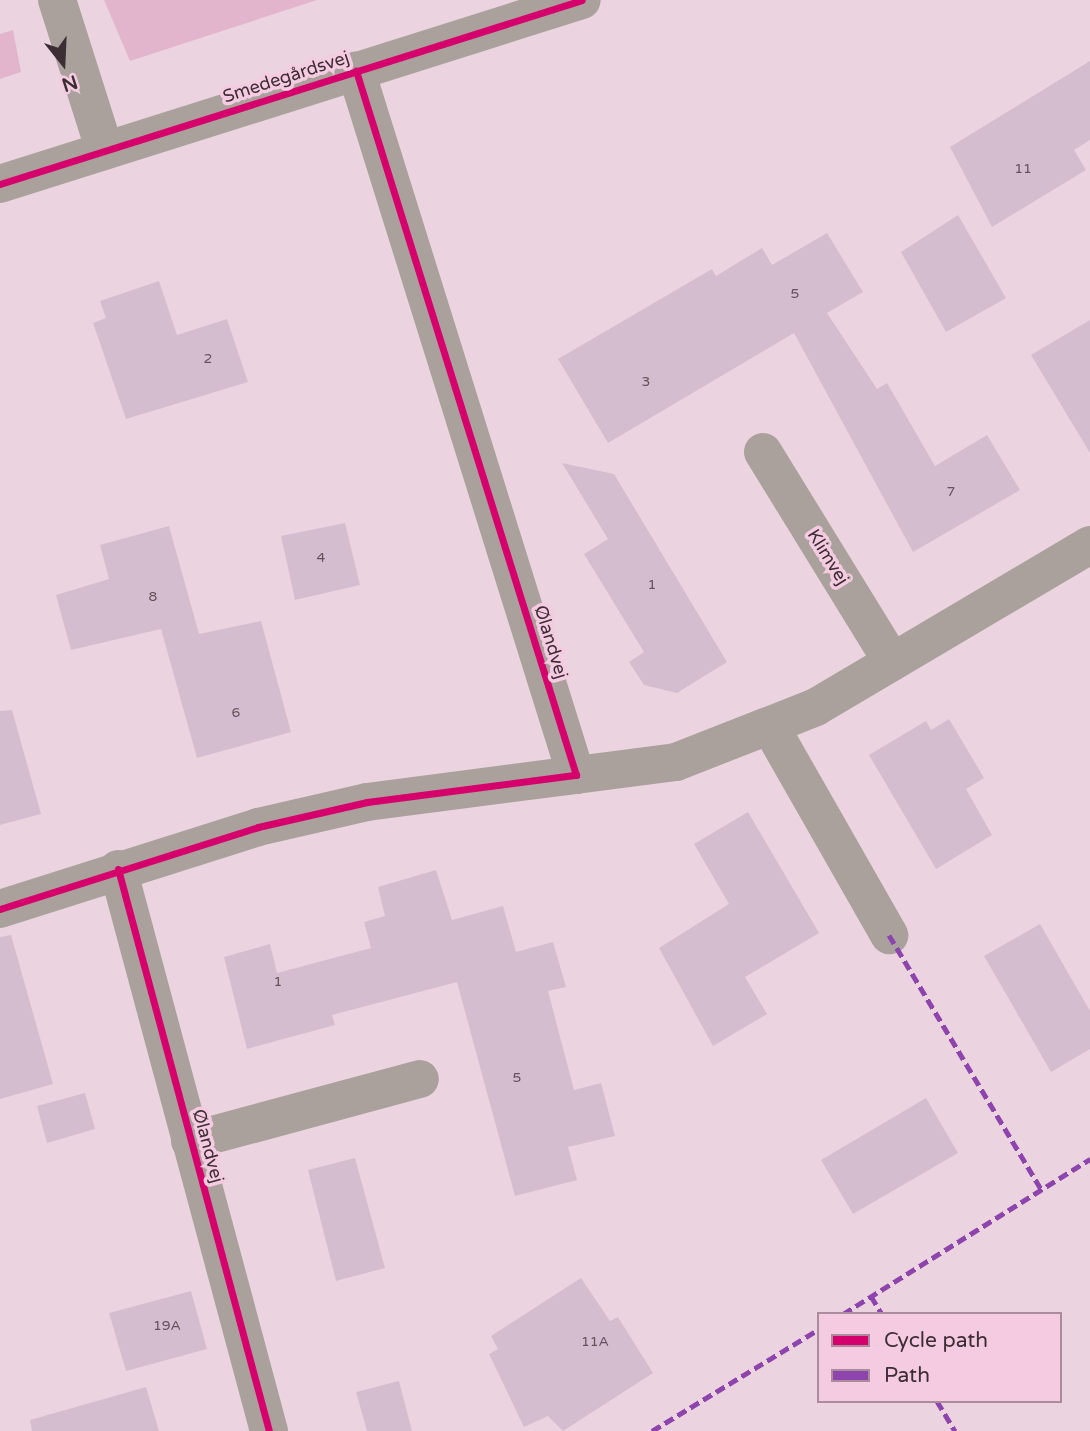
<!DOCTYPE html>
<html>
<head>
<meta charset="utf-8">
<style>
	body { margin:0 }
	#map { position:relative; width:1090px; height:1431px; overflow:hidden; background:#ebd4e0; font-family:"Varela Round",sans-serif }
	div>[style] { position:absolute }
	.green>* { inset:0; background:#e2b5cd }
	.building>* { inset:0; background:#d5bdd0 }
	.minor>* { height:38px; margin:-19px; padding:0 19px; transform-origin:19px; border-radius:19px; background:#aaa19d }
	.quiet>* { height:5px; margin-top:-2.5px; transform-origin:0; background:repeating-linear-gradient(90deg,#8e44ad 0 10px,transparent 0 15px) }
	.cycleway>* { height:7px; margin:-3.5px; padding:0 3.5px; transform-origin:3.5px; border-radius:3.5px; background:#d6006c }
	span { translate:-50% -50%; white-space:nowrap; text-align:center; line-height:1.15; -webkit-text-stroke:7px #f4cbe0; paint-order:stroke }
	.number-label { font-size:14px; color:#64525c }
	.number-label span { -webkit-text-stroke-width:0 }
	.street-label { font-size:18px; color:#3d2d35 }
	.legend { position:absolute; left:817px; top:1312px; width:245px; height:91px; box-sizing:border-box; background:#f4cbe0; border:2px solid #ab8c9c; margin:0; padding:9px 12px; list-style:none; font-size:21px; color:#3d2d35 }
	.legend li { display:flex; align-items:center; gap:14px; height:35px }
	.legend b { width:35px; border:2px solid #ab8c9c }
	.north { position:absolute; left:28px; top:28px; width:70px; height:70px; -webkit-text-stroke:5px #f4cbe0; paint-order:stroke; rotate:162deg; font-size:19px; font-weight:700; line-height:28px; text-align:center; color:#3d2d35 }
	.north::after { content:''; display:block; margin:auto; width:24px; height:32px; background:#3d2d35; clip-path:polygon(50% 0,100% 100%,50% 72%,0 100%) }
</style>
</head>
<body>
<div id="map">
	<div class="green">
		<i style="clip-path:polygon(104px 0,317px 0,130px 61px)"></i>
		<i style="clip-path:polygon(13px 30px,21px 72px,0 79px,0 34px)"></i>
	</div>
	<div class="building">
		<i style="clip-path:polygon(1090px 61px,1090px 140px,1074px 150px,1086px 170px,992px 227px,950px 147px)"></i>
		<i style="clip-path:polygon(958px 215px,1006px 298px,946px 332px,901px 252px)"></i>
		<i style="clip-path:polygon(827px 233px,863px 292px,827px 313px,877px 389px,887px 383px,935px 466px,987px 435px,1020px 490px,913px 552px,794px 333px,608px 443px,558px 359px,712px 269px,716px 276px,762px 248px,772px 265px)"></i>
		<i style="clip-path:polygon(159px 281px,177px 335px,227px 319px,248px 382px,126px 419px,93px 323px,106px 318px,100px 301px)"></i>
		<i style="clip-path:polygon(1090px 320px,1090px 453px,1031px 355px)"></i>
		<i style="clip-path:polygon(562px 463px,614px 474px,727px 662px,677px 693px,644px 685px,629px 662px,644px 652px,584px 554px,608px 539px)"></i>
		<i style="clip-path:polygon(345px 523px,360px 585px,295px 600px,281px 536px)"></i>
		<i style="clip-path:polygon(169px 526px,199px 634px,261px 621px,291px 732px,197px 758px,161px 629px,71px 650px,56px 595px,109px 579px,100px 545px)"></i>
		<i style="clip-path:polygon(12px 710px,41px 814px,0 825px,0 711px)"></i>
		<i style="clip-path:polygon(949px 719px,984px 778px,966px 789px,992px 835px,936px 869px,869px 755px,926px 721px,931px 730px)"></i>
		<i style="clip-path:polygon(748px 812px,819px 933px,745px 977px,767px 1014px,713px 1046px,659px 948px,729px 904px,694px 844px)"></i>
		<i style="clip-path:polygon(436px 870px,452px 920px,503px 906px,516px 952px,553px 942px,566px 987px,548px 991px,574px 1090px,601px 1083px,615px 1136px,568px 1147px,577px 1180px,515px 1196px,457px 982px,332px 1015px,335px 1025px,247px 1049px,224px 957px,270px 944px,277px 973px,371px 948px,364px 922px,385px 916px,378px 887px)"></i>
		<i style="clip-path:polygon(1040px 924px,1090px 1011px,1090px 1049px,1051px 1072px,984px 956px)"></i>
		<i style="clip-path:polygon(11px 935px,53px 1084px,0 1099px,0 937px)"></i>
		<i style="clip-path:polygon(85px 1093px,95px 1129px,47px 1143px,37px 1106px)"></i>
		<i style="clip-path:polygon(926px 1098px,958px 1153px,853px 1214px,821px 1160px)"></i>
		<i style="clip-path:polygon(355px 1158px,385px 1268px,336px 1281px,308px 1170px)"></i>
		<i style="clip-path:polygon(581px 1278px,610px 1321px,618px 1317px,653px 1373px,563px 1431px,548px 1416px,524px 1427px,489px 1354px,498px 1349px,491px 1336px)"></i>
		<i style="clip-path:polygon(191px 1291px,207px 1349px,126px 1371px,109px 1313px)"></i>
		<i style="clip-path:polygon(399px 1381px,412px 1431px,367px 1431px,356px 1392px)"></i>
		<i style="clip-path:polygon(146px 1387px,159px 1431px,32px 1431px,30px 1420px)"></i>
	</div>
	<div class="minor">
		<i style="left:57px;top:0;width:158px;rotate:72.4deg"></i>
		<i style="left:0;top:184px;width:610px;rotate:-17.54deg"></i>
		<i style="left:763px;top:452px;width:246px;rotate:58.4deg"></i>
		<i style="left:770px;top:726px;width:241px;rotate:60.3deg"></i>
		<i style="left:576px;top:775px;width:101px;rotate:-7.4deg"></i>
		<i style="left:676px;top:762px;width:150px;rotate:-21.4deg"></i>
		<i style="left:816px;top:707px;width:318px;rotate:-30.6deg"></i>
		<i style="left:118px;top:869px;width:582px;rotate:74.96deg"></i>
		<i style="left:0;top:909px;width:271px;rotate:-17.6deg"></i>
		<i style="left:258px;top:827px;width:112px;rotate:-12.9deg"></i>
		<i style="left:367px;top:802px;width:211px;rotate:-7.4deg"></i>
		<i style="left:576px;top:775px;width:738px;rotate:-107.35deg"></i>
		<i style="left:190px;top:1141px;width:238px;rotate:-15.1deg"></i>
	</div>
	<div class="quiet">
		<i style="left:889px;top:935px;width:296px;rotate:59.1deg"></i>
		<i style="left:871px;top:1296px;width:21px;rotate:59deg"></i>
		<i style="left:843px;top:1314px;width:292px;rotate:-32.1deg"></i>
		<i style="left:937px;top:1401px;width:35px;rotate:59deg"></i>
		<i style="left:652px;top:1431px;width:196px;rotate:-31.4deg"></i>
	</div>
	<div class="cycleway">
		<i style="left:0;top:184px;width:610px;rotate:-17.54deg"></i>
		<i style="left:118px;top:869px;width:582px;rotate:74.96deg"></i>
		<i style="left:0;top:909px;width:271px;rotate:-17.6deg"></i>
		<i style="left:258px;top:827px;width:112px;rotate:-12.9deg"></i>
		<i style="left:367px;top:802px;width:211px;rotate:-7.4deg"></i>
		<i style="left:576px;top:775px;width:738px;rotate:-107.35deg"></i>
	</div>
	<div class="number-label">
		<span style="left:1023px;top:169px">11</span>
		<span style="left:795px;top:294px">5</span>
		<span style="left:208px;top:359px">2</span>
		<span style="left:646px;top:382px">3</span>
		<span style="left:951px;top:492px">7</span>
		<span style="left:321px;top:558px">4</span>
		<span style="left:652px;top:585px">1</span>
		<span style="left:153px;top:597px">8</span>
		<span style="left:236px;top:713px">6</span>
		<span style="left:278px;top:982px">1</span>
		<span style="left:517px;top:1078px">5</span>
		<span style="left:167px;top:1326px">19A</span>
		<span style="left:595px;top:1342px">11A</span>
	</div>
	<div class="street-label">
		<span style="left:286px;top:77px;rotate:-18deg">Smedegårdsvej</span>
		<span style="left:828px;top:557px;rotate:58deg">Klimvej</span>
		<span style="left:551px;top:642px;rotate:73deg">Ølandvej</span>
		<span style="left:208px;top:1146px;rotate:75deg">Ølandvej</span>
	</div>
	<ul class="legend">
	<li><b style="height:9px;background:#d6006c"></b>Cycle path</li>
	<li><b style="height:9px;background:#8e44ad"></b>Path</li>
	</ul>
	<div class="north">N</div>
</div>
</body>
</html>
